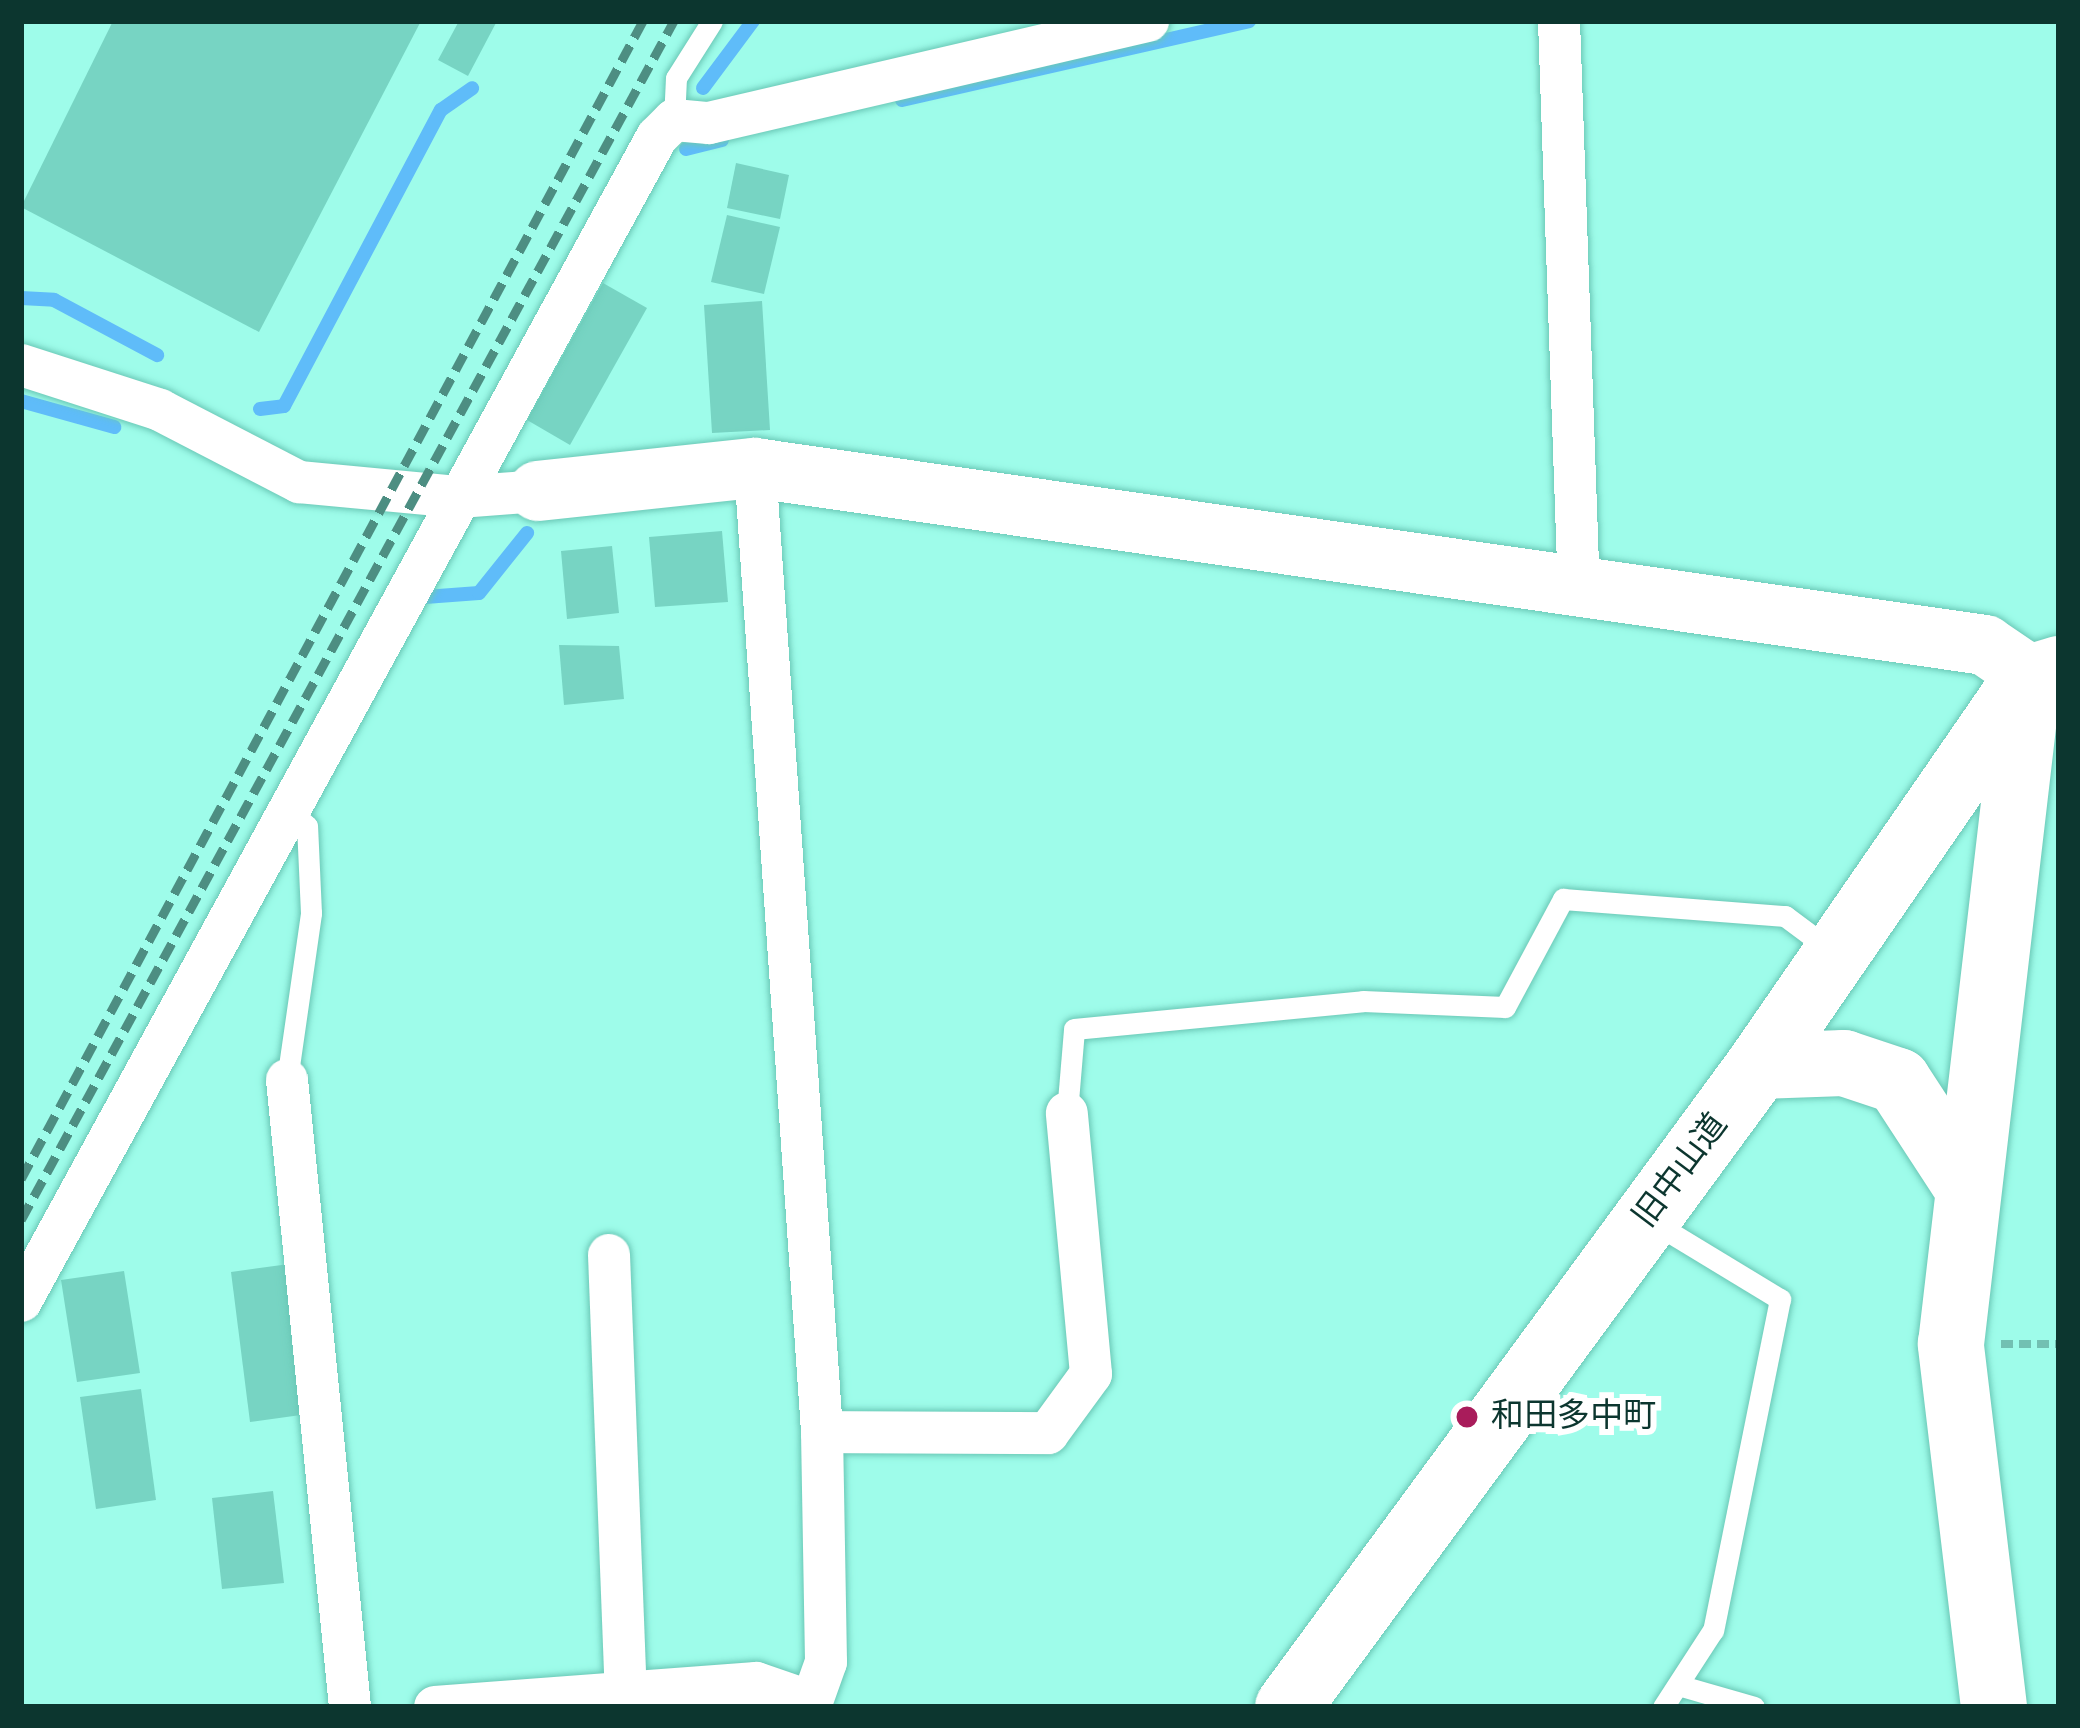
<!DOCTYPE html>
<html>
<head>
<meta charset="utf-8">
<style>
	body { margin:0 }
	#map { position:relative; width:2080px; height:1728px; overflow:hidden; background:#9efcea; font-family:"Alegreya Sans","Noto Sans JP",sans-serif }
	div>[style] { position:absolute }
	.stream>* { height:14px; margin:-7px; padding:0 7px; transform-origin:7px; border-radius:7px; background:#5fbcf9 }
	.building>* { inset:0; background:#77d4c3 }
	.path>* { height:8px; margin-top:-4px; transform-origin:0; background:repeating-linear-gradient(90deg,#72c0b2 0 12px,transparent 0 18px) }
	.roads { filter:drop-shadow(0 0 3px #6ac8b6) drop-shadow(0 0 3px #6ac8b6) }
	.lane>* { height:21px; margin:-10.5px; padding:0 10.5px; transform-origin:10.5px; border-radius:10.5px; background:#fff }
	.street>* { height:42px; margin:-21px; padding:0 21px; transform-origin:21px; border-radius:21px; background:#fff }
	.secondary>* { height:60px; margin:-30px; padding:0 30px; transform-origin:30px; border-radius:30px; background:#fff }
	.primary>* { height:66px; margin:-33px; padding:0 33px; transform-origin:33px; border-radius:33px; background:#fff }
	.highway>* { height:66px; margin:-33px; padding:0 33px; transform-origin:33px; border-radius:33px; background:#fff }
	.rail>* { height:9px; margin-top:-4.5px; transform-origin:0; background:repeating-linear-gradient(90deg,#4d8e82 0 18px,transparent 0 27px) }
	.dots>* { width:33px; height:33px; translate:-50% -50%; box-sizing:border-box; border:6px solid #fff; border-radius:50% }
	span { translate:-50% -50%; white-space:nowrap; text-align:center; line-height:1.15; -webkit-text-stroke:12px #fff; paint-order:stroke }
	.street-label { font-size:33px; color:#0c362f }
	.poi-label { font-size:33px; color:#0c362f }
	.left { translate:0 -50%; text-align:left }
	.frame { position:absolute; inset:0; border:24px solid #0c362f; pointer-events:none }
</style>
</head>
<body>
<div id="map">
	<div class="stream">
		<i style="left:703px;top:88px;width:84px;rotate:-53.3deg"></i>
		<i style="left:902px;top:100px;width:356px;rotate:-12.8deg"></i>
		<i style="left:686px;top:149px;width:37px;rotate:-14deg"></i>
		<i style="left:21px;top:298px;width:33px;rotate:3deg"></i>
		<i style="left:54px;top:300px;width:117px;rotate:28.1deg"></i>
		<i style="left:21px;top:401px;width:97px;rotate:15.6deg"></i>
		<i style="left:260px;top:409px;width:24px;rotate:-7deg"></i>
		<i style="left:284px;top:406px;width:335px;rotate:-62.1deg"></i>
		<i style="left:441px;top:110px;width:38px;rotate:-35deg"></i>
		<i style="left:425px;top:597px;width:54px;rotate:-4.2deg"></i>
		<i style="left:479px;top:593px;width:77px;rotate:-51.3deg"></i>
	</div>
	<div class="building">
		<i style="clip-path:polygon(113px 21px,421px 21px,259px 332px,21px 207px)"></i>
		<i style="clip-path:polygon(459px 21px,497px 21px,468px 76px,438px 60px)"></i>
		<i style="clip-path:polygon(736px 163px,789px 175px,780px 219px,727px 208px)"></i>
		<i style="clip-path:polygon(727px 215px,780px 227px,764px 294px,711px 282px)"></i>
		<i style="clip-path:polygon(603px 283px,647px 308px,570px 445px,527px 420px)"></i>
		<i style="clip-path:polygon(762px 301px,770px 430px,712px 433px,704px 305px)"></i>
		<i style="clip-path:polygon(722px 531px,728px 602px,655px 607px,649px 537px)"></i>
		<i style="clip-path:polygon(612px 546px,619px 613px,567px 619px,561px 551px)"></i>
		<i style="clip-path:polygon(559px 645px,619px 646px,624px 699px,564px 705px)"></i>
		<i style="clip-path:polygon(289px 1264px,308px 1414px,250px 1422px,231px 1272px)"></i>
		<i style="clip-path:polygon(124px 1271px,140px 1373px,77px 1382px,61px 1280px)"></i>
		<i style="clip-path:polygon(141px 1389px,156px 1500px,96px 1509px,80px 1397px)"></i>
		<i style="clip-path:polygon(273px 1491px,284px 1583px,222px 1589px,212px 1498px)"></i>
	</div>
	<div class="path">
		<i style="left:2001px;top:1344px;width:58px"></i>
	</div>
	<div class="roads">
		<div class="lane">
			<i style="left:674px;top:120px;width:42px;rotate:-87.3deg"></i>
			<i style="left:676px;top:78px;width:67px;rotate:-57.7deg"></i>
			<i style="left:287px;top:1080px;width:169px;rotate:-81.8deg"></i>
			<i style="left:311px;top:913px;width:87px;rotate:-92.6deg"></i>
			<i style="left:307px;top:826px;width:27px;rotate:-138deg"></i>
			<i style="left:1067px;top:1113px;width:84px;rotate:-85.2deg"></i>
			<i style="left:1074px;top:1029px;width:290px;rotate:-5.5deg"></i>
			<i style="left:1363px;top:1001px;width:142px;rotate:2.4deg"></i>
			<i style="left:1505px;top:1007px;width:123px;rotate:-61.8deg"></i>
			<i style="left:1563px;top:899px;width:223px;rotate:4.4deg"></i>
			<i style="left:1785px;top:916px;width:59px;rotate:36.7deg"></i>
			<i style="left:1651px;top:1221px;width:151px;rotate:31.2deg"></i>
			<i style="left:1780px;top:1299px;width:338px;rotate:101.4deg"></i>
			<i style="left:1713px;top:1630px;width:92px;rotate:123deg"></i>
			<i style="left:1678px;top:1685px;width:79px;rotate:16.1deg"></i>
		</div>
		<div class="street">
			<i style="left:1559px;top:21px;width:573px;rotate:88deg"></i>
			<i style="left:21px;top:365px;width:146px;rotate:17.9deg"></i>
			<i style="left:160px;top:410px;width:157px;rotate:27.4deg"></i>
			<i style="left:299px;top:482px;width:161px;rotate:5.4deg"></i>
			<i style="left:459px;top:497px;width:79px;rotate:-4.3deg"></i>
			<i style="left:755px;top:468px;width:966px;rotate:86.02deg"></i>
			<i style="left:822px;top:1432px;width:230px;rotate:89deg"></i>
			<i style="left:826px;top:1662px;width:48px;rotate:109.6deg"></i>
			<i style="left:287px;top:1080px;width:630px;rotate:84.26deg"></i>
			<i style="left:609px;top:1255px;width:437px;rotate:87.8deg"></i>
			<i style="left:21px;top:1301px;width:1326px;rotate:-61.35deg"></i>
			<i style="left:657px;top:137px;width:24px;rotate:-45deg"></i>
			<i style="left:674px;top:120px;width:35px;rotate:5deg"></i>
			<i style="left:709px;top:123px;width:451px;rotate:-13.1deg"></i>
			<i style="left:822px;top:1432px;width:226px;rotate:0.3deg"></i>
			<i style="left:1048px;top:1433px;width:73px;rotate:-53.9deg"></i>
			<i style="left:1091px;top:1374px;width:262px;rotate:-95.3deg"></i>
			<i style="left:435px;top:1707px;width:322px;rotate:-4.3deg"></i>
			<i style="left:756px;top:1683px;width:56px;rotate:18.8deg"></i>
		</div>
		<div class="secondary">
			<i style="left:538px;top:491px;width:218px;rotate:-6.1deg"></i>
			<i style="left:755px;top:468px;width:1243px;rotate:8.19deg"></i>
			<i style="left:1985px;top:645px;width:53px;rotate:34.3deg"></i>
			<i style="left:2029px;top:675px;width:31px;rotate:-17deg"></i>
		</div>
		<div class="primary">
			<i style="left:1759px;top:1066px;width:85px;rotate:-2deg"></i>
			<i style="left:1844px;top:1063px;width:57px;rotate:18.4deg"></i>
			<i style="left:1898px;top:1081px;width:117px;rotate:56.9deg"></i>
			<i style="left:1288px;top:1707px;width:795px;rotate:-53.69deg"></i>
			<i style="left:1759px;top:1066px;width:475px;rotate:-55.4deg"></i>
		</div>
		<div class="highway">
			<i style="left:1994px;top:1707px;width:366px;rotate:-96.8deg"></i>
			<i style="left:1951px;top:1344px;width:674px;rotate:-83.35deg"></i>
		</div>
	</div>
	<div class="rail">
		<i style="left:21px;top:1179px;width:1314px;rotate:-61.76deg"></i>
		<i style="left:21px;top:1220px;width:1365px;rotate:-61.43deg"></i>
	</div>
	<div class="dots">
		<i style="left:1467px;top:1417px;background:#a91c5b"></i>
	</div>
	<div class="street-label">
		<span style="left:1681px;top:1171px;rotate:-53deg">旧中山道</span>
	</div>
	<div class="poi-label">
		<span class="left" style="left:1491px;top:1417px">和田多中町</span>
	</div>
	<div class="frame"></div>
</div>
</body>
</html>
